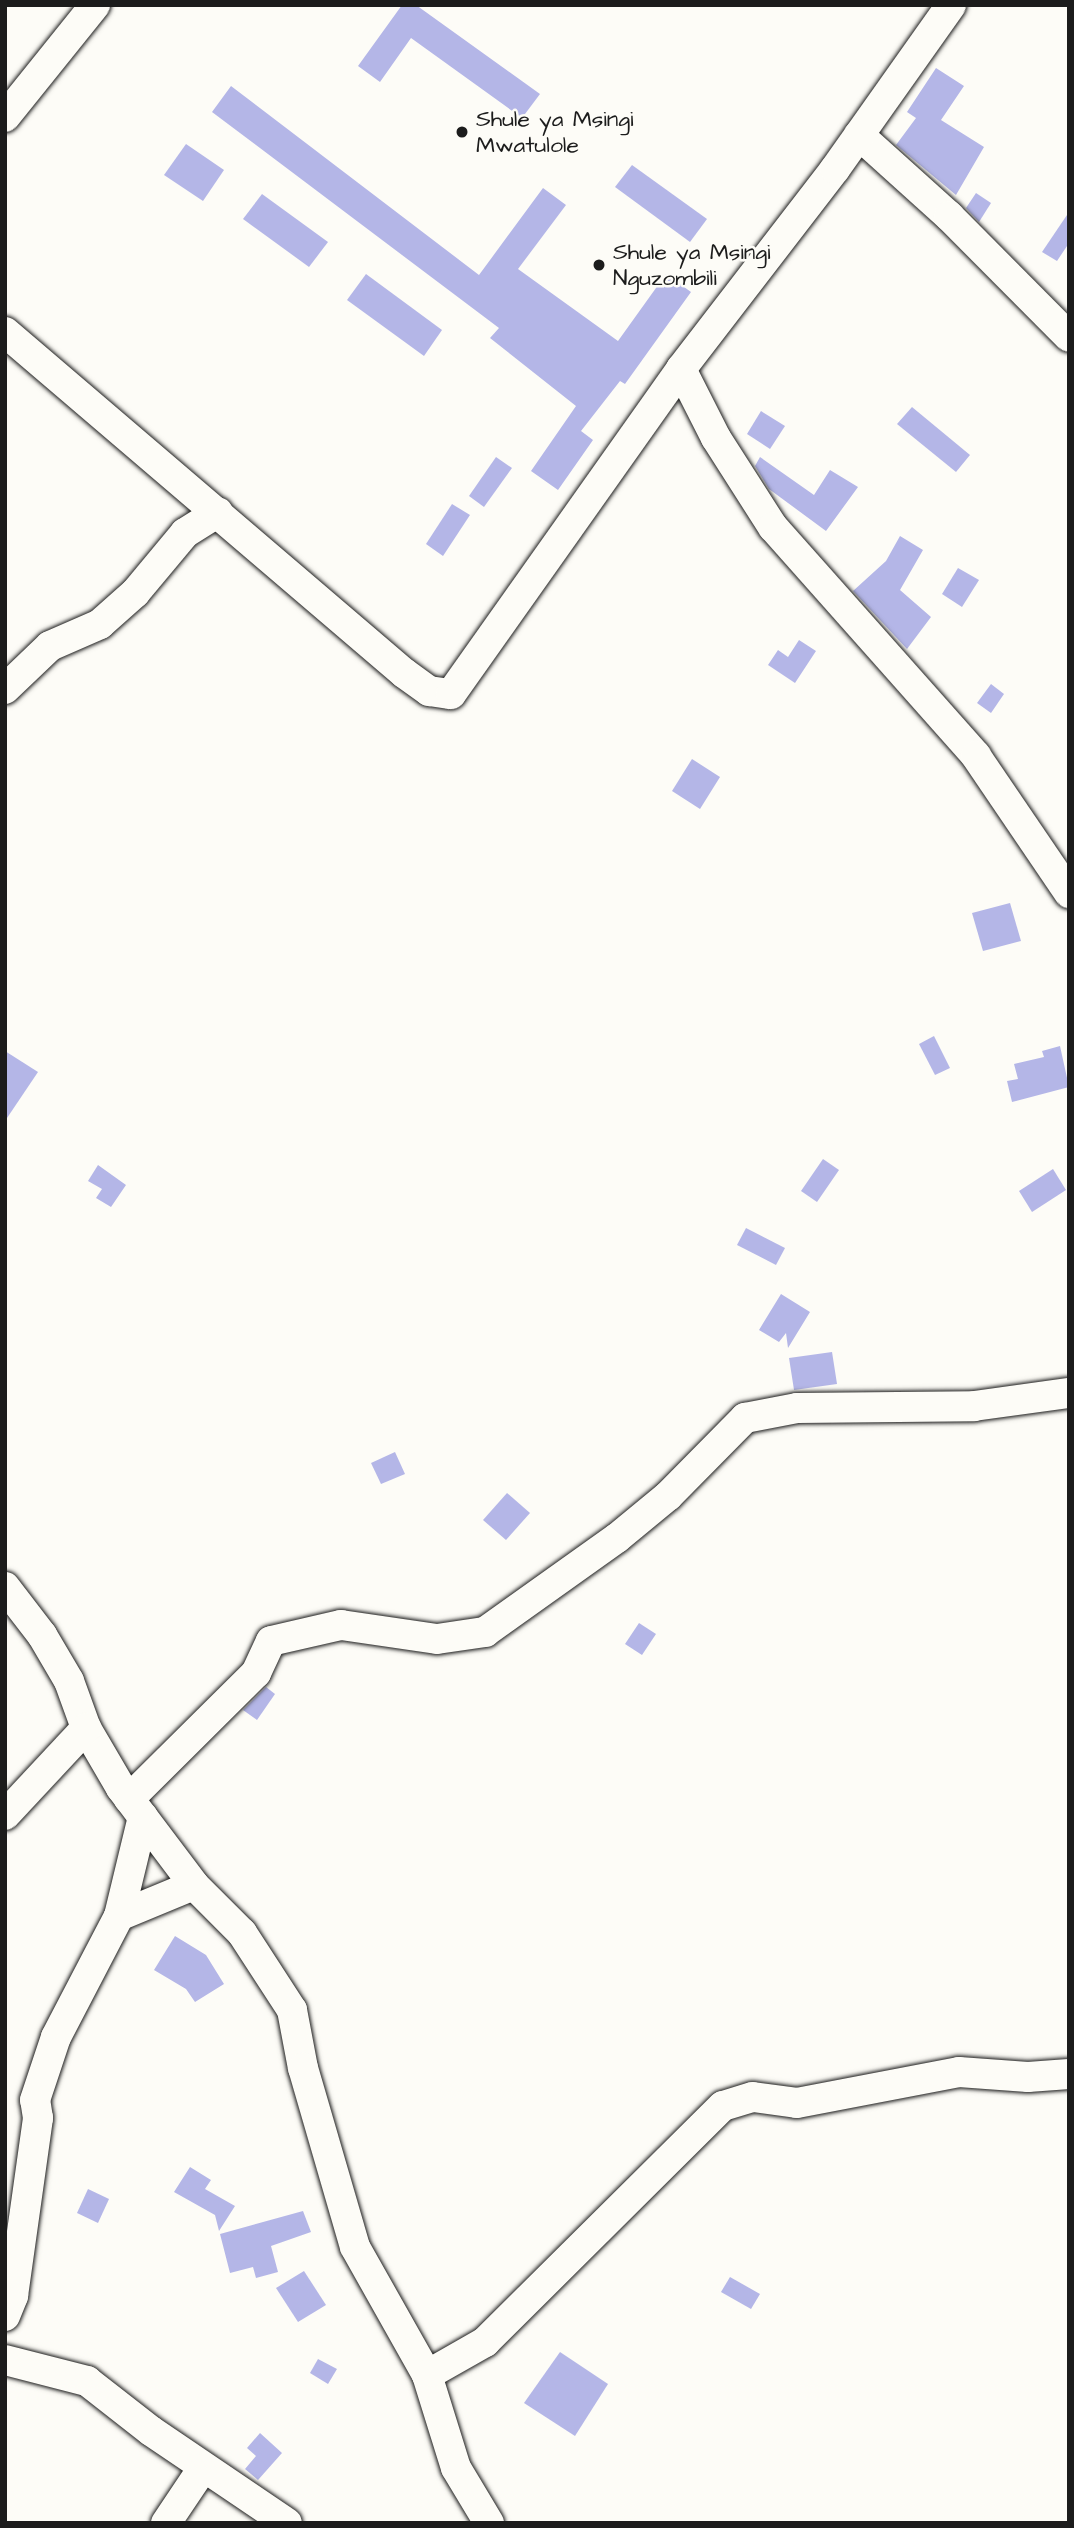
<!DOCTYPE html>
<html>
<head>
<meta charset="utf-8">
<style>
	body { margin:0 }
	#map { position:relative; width:1074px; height:2528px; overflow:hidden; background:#fdfcf7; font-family:"Architects Daughter",sans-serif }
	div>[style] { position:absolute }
	.building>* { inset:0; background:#b4b6e7 }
	.roads { filter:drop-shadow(0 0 2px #1c1c1c) drop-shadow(0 0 2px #1c1c1c) }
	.minor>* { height:30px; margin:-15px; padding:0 15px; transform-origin:15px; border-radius:15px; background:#fdfcf7 }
	.dots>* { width:19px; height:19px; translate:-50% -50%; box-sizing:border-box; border:4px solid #fdfcf7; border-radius:50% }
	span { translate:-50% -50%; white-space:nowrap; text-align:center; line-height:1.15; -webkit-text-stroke:5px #fdfcf7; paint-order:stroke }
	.poi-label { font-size:23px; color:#1c1c1c }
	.left { translate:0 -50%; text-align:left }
	.frame { position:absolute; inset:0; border:7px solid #1c1c1c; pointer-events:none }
</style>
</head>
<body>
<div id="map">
	<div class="building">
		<i style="clip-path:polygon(402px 5px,416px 5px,540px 94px,522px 118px,411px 38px,380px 82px,358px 66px)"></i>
		<i style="clip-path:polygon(936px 68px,964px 86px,941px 120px,984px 147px,956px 195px,896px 145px,916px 118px,907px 112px)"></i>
		<i style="clip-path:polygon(231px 86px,479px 275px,543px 188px,566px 205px,518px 269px,618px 341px,666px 274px,691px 292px,625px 384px,620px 381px,581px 431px,593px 440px,558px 490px,531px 471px,576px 406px,490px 338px,499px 328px,212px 112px)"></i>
		<i style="clip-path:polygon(186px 144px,224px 170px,203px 201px,164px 175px)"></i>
		<i style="clip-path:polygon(632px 165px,707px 219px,690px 242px,615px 187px)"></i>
		<i style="clip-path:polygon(976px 193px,991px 203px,979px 222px,966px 208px)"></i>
		<i style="clip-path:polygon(262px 194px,328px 242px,309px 267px,243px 219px)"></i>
		<i style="clip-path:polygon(1069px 212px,1069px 243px,1057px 261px,1042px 252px)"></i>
		<i style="clip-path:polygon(366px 274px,442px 330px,424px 356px,347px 300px)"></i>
		<i style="clip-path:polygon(912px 407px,970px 455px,956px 472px,897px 424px)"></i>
		<i style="clip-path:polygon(761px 411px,785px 426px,770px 449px,747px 434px)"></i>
		<i style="clip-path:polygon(496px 457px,512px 468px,484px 507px,469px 496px)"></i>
		<i style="clip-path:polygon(760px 457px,814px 495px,830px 470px,858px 487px,826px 531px,769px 489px,755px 466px)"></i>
		<i style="clip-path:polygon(452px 504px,470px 515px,443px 556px,426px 544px)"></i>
		<i style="clip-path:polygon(900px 536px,923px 550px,900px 590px,931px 617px,907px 649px,853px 591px,886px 561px)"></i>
		<i style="clip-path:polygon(958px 568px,979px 580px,962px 607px,942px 594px)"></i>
		<i style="clip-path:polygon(799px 640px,816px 651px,795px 683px,768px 665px,778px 650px,788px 657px)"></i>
		<i style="clip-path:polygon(991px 684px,1004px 694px,991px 713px,977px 703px)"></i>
		<i style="clip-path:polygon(692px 759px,720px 777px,700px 809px,672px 791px)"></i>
		<i style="clip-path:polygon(1010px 903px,1021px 941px,983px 951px,972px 913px)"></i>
		<i style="clip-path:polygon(934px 1036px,950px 1068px,935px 1075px,919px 1044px)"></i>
		<i style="clip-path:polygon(1060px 1046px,1069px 1087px,1012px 1102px,1007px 1081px,1018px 1079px,1014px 1064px,1044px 1057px,1042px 1051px)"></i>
		<i style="clip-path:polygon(5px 1051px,38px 1072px,5px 1121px)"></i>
		<i style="clip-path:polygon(823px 1159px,839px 1170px,817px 1202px,801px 1191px)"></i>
		<i style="clip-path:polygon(98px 1165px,126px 1185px,111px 1207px,96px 1198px,102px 1189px,88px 1181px)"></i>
		<i style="clip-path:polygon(1053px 1169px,1066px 1190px,1032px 1212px,1019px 1191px)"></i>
		<i style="clip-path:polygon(746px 1228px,785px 1248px,776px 1265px,737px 1245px)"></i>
		<i style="clip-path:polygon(781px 1294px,810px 1312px,788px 1348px,786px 1333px,779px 1342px,759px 1330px)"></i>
		<i style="clip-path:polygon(832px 1352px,837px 1384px,794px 1390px,789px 1358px)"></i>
		<i style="clip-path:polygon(395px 1452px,405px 1474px,381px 1484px,371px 1463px)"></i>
		<i style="clip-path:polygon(507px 1493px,530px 1513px,506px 1540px,483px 1520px)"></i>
		<i style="clip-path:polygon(639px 1623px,656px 1634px,642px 1655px,625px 1644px)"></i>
		<i style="clip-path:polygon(266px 1687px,275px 1694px,257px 1720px,243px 1710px)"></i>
		<i style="clip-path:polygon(175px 1936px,206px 1955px,224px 1984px,195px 2002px,186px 1989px,154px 1970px)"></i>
		<i style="clip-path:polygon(190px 2167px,211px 2180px,205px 2189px,235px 2206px,219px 2231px,215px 2215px,174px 2192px)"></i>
		<i style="clip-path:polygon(88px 2189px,109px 2199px,98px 2223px,77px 2213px)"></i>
		<i style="clip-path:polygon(303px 2211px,311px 2232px,271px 2246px,278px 2272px,256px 2278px,253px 2267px,230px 2273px,220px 2234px)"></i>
		<i style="clip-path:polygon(304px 2271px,326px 2305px,298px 2322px,276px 2288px)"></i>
		<i style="clip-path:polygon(730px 2277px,760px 2294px,751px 2309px,721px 2292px)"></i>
		<i style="clip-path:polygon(560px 2352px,608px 2384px,575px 2436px,524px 2403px)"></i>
		<i style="clip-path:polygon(318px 2359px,337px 2369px,328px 2384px,310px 2373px)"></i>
		<i style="clip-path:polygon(260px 2433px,282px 2453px,258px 2480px,245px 2469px,256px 2456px,247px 2448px)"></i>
	</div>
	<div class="roads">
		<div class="minor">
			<i style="left:5px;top:117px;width:144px;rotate:-51.2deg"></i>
			<i style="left:859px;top:135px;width:121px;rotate:42deg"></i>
			<i style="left:949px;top:216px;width:170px;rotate:45.2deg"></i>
			<i style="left:5px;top:332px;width:525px;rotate:40.52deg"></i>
			<i style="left:404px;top:673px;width:31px;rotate:36deg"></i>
			<i style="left:429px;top:691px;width:22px;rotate:8deg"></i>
			<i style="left:451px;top:694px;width:398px;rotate:-54.7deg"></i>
			<i style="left:681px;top:369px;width:252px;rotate:-52.4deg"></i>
			<i style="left:835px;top:169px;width:201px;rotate:-54.7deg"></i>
			<i style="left:681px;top:369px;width:77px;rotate:63.1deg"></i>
			<i style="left:716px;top:438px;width:106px;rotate:57.4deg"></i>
			<i style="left:773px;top:527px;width:306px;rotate:48.4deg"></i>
			<i style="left:976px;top:756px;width:166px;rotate:55.8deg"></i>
			<i style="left:5px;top:689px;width:62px;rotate:-43.7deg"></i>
			<i style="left:50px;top:646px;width:55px;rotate:-23.7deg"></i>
			<i style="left:100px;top:624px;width:47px;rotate:-41.5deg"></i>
			<i style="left:135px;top:593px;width:78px;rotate:-50.2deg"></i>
			<i style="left:185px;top:533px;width:39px;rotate:-32deg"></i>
			<i style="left:5px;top:1587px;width:61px;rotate:52.4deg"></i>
			<i style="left:42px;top:1635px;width:53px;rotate:59.6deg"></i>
			<i style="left:69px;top:1681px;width:50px;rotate:70.1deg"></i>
			<i style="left:86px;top:1728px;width:69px;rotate:59.7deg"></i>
			<i style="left:121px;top:1788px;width:121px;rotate:53deg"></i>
			<i style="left:194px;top:1885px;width:68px;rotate:45deg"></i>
			<i style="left:242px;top:1933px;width:92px;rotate:57deg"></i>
			<i style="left:292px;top:2010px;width:59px;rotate:79.3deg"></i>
			<i style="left:303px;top:2068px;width:186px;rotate:73.8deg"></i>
			<i style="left:355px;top:2247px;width:147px;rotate:60.6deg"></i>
			<i style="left:427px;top:2375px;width:97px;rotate:72.7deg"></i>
			<i style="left:456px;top:2468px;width:64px;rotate:59deg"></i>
			<i style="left:129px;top:1799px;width:179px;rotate:-44.8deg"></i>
			<i style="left:256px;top:1673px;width:35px;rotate:-65deg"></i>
			<i style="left:271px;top:1641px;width:72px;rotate:-12.9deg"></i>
			<i style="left:341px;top:1625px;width:97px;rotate:8.3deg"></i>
			<i style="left:437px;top:1639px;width:49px;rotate:-8.3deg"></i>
			<i style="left:485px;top:1632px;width:162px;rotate:-35.5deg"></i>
			<i style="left:617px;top:1538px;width:66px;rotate:-39.5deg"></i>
			<i style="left:668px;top:1496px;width:110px;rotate:-45.4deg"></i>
			<i style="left:745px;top:1418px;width:53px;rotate:-10.9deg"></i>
			<i style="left:797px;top:1408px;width:177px;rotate:-0.6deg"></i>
			<i style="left:974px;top:1406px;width:96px;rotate:-7.8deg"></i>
			<i style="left:5px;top:1815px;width:119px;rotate:-47deg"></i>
			<i style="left:119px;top:1916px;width:81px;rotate:-22.5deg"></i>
			<i style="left:5px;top:2316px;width:22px;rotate:-68deg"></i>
			<i style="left:13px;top:2296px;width:180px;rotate:-82deg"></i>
			<i style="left:38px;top:2118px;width:18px;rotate:-99deg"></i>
			<i style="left:35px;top:2100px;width:66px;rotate:-71.6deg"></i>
			<i style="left:56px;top:2037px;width:136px;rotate:-62.5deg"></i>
			<i style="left:119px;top:1916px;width:102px;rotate:-76.4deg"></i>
			<i style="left:5px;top:2360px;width:85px;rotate:14.4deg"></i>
			<i style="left:87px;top:2381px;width:81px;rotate:38deg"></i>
			<i style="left:151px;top:2431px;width:164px;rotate:34.1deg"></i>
			<i style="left:427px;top:2375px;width:67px;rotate:-29.6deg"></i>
			<i style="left:485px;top:2342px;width:335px;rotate:-44.8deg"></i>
			<i style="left:723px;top:2106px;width:31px;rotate:-17deg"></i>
			<i style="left:753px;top:2097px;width:44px;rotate:7.8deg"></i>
			<i style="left:797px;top:2103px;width:165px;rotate:-10.8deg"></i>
			<i style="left:959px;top:2072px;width:69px;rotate:4.1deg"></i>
			<i style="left:1028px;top:2077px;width:41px;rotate:-4.2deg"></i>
			<i style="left:166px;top:2523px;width:66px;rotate:-56.1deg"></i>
		</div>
	</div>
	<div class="dots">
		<i style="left:462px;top:132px;background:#1c1c1c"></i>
		<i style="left:599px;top:265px;background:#1c1c1c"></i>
	</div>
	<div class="poi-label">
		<span class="left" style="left:476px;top:132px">Shule ya Msingi<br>Mwatulole</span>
		<span class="left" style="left:613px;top:265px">Shule ya Msingi<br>Nguzombili</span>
	</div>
	<div class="frame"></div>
</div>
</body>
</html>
